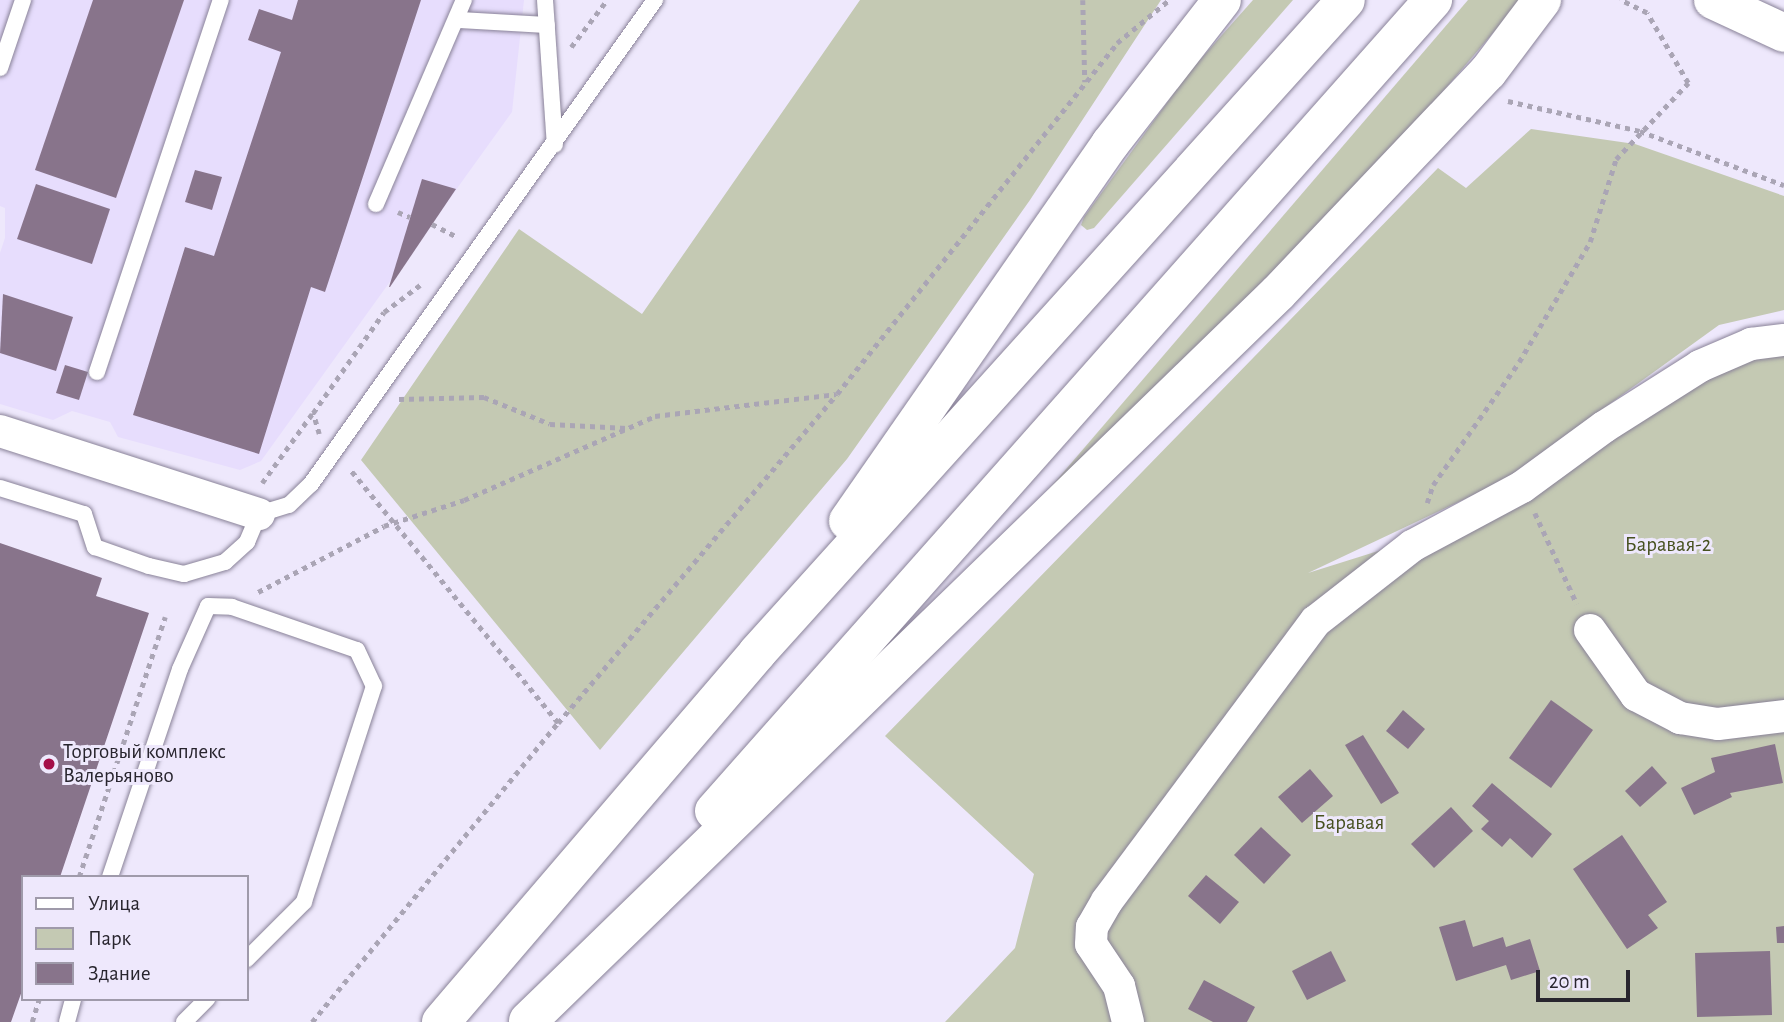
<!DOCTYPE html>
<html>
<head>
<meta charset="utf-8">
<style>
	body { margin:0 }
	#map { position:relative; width:1784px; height:1022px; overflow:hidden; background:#eee8fc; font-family:"Alegreya Sans",sans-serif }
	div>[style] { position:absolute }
	.built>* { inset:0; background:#e7ddfd }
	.green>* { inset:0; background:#c4c9b3 }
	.building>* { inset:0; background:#88748b }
	.path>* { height:4.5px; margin-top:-2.25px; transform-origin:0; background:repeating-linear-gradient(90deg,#aaa5b5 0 5px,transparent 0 10px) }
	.roads { filter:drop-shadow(0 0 2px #898298) drop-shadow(0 0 2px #898298) }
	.lane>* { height:16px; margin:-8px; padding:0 8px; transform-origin:8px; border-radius:8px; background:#fff }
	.street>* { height:32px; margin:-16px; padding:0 16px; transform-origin:16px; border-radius:16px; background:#fff }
	.primary>* { height:38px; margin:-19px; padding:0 19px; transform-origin:19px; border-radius:19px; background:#fff }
	.highway>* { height:38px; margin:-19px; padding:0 19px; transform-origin:19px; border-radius:19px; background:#fff }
	.dots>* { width:19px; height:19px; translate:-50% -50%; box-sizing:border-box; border:4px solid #eee8fc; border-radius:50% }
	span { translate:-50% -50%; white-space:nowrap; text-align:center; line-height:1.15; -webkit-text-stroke:6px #eee8fc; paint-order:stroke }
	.park-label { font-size:21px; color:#475120 }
	.poi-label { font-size:21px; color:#28252e }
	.left { translate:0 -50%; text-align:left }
	.legend { position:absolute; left:21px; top:875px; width:228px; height:126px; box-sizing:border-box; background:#eee8fc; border:2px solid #9f9aaa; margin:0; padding:9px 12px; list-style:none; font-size:21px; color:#28252e }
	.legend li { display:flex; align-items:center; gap:14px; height:35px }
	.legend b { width:35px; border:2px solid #9f9aaa }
	.scale { position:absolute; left:1536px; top:970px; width:94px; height:32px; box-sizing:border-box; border:4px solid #28252e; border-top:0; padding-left:9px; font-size:21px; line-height:24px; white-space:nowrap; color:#28252e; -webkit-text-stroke:5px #eee8fc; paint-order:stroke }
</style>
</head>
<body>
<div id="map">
	<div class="built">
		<i style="clip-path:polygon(0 0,524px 0,512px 112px,261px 461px,240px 470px,118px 437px,110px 422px,72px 411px,53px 420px,0 404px,0 253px,5px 238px,5px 208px,0 206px)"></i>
	</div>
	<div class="green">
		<i style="clip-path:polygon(860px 0,1161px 0,1030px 200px,847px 459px,600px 750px,361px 460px,519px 229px,642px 314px)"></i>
		<i style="clip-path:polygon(1253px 0,1293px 0,1094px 228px,1087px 230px,1081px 225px,1084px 217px,1190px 71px)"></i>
		<i style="clip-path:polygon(1468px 0,1521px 0,1376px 170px,1031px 510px)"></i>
		<i style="clip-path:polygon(1531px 129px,1635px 144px,1784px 196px,1784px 310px,1719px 325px,1503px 481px,1308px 573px,1512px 509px,1703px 378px,1748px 359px,1784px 353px,1784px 1022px,945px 1022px,1015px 948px,1034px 874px,885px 736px,1438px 168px,1466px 188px)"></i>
	</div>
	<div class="building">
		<i style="clip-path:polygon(93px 0,184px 0,116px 198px,35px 170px)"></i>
		<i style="clip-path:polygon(298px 0,421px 0,325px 292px,311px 287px,259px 454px,133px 415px,185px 247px,214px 256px,281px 52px,248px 40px,259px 9px,292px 20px)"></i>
		<i style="clip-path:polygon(195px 170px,222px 177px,212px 210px,185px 202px)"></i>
		<i style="clip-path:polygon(422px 179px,456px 189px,390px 287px,389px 287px)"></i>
		<i style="clip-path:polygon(36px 184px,110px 209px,92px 264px,17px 239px)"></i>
		<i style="clip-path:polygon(3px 294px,73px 317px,56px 371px,0 353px)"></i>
		<i style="clip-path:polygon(65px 365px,88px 372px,79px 400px,56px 393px)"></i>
		<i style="clip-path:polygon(0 543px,102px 578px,96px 596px,149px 613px,60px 877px,23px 877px,23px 988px,11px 1022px,0 1022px)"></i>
		<i style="clip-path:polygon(1551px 700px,1593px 730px,1551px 788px,1509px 758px)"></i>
		<i style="clip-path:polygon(1403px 710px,1425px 729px,1408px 749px,1386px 731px)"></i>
		<i style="clip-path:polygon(1363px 735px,1399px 793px,1381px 804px,1345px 745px)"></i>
		<i style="clip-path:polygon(1775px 744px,1783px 783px,1730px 793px,1732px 797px,1694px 815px,1681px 788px,1715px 772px,1711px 758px)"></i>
		<i style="clip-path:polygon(1652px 766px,1667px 783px,1640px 807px,1625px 791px)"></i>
		<i style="clip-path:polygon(1310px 769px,1333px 796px,1302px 823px,1278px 797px)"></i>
		<i style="clip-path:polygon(1492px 783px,1552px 834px,1532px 858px,1510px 838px,1502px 847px,1481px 829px,1489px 821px,1472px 806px)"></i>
		<i style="clip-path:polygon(1451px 807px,1473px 831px,1434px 868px,1411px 844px)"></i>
		<i style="clip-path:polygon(1261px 827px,1291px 855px,1264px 884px,1234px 855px)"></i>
		<i style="clip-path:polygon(1622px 835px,1667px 902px,1648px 915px,1658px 928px,1627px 949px,1573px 869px)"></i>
		<i style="clip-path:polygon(1206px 875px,1239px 902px,1220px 924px,1188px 896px)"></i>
		<i style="clip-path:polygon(1465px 920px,1473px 947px,1503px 937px,1506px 947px,1530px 939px,1540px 971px,1511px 980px,1506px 965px,1456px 981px,1439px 927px)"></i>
		<i style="clip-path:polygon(1784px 926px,1784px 943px,1777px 943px,1776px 927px)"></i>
		<i style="clip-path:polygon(1331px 951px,1346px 981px,1307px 1000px,1292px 971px)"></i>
		<i style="clip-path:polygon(1770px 951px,1772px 1015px,1697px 1017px,1695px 953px)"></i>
		<i style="clip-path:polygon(1204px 980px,1255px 1007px,1247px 1022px,1213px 1022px,1188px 1009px)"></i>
	</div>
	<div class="path">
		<i style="left:1083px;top:0;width:82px;rotate:88.6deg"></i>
		<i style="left:571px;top:47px;width:59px;rotate:-52.5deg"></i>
		<i style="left:1508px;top:101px;width:135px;rotate:12.8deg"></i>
		<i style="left:1640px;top:131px;width:154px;rotate:20.6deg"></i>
		<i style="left:398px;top:212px;width:13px;rotate:23deg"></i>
		<i style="left:432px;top:224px;width:27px;rotate:27deg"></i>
		<i style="left:399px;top:399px;width:85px;rotate:-1.3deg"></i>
		<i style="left:484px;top:397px;width:71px;rotate:22.2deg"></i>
		<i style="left:550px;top:424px;width:77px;rotate:3deg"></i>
		<i style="left:319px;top:434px;width:22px;rotate:-106deg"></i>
		<i style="left:313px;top:413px;width:123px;rotate:-54.9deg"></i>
		<i style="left:384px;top:312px;width:45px;rotate:-36.9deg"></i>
		<i style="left:262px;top:483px;width:85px;rotate:-54.1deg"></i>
		<i style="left:1427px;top:503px;width:19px;rotate:-72deg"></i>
		<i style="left:1433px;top:485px;width:150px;rotate:-55deg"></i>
		<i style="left:1519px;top:362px;width:139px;rotate:-59.4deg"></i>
		<i style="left:1590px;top:242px;width:87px;rotate:-72.6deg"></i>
		<i style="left:1616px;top:159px;width:105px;rotate:-46.5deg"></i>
		<i style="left:1688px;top:83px;width:81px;rotate:-120.4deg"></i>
		<i style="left:1647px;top:13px;width:30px;rotate:-154deg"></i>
		<i style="left:1535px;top:513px;width:100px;rotate:65.2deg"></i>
		<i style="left:258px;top:592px;width:142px;rotate:-27.6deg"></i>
		<i style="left:384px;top:526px;width:84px;rotate:-18deg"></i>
		<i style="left:464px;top:500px;width:209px;rotate:-23.7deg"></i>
		<i style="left:655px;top:416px;width:182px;rotate:-6.9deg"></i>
		<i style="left:558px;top:723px;width:431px;rotate:-49.7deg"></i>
		<i style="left:837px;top:394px;width:449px;rotate:-51.4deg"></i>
		<i style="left:1117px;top:43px;width:67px;rotate:-39.6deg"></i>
		<i style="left:79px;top:877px;width:274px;rotate:-71.7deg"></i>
		<i style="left:32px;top:1022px;width:24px;rotate:-73deg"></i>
		<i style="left:312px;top:1022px;width:387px;rotate:-50.6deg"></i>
		<i style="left:558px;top:723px;width:328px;rotate:-129.4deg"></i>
	</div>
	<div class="roads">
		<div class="lane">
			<i style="left:545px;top:0;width:145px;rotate:86.1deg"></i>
			<i style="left:459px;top:20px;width:88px;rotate:3.3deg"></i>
			<i style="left:0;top:68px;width:72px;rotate:-71.3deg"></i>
			<i style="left:376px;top:204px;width:222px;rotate:-66.7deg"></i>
			<i style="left:97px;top:372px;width:392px;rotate:-71.6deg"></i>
			<i style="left:0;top:488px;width:88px;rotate:17.2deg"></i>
			<i style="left:84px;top:514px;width:35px;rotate:72deg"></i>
			<i style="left:95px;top:547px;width:57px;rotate:19.4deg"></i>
			<i style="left:149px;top:566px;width:36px;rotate:13deg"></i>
			<i style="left:184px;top:574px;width:43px;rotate:-16.3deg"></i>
			<i style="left:225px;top:562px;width:30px;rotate:-42deg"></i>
			<i style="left:247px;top:542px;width:30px;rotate:-67deg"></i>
			<i style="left:259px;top:514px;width:31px;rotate:-17deg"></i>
			<i style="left:289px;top:505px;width:30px;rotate:-44deg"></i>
			<i style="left:311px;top:484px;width:594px;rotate:-54.6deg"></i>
			<i style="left:110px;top:877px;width:219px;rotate:-71.4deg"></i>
			<i style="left:180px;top:669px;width:69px;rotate:-66deg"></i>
			<i style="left:208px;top:606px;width:24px;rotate:2deg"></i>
			<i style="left:232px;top:607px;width:132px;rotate:19deg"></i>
			<i style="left:357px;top:650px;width:40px;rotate:65deg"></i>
			<i style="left:374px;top:686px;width:227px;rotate:108deg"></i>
			<i style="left:304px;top:902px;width:81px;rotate:135deg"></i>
			<i style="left:67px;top:1022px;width:24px;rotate:-75deg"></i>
			<i style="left:184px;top:1022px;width:33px;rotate:-45deg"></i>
		</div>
		<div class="street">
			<i style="left:0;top:431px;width:272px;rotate:17.8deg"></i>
			<i style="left:1590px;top:630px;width:80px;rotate:54.7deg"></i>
			<i style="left:1636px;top:695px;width:50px;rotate:27.6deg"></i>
			<i style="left:1680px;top:718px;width:38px;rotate:9deg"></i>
			<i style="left:1718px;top:724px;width:66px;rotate:-6.9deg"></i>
			<i style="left:1128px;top:1022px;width:37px;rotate:-104deg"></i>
			<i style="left:1119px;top:986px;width:50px;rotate:-123.7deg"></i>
			<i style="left:1091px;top:944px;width:17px;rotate:-87deg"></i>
			<i style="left:1092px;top:927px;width:30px;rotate:-60deg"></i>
			<i style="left:1107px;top:901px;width:349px;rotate:-53.3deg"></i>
			<i style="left:1316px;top:621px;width:122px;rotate:-38deg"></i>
			<i style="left:1412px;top:546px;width:125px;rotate:-28.2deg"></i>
			<i style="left:1522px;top:487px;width:102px;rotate:-36.2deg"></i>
			<i style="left:1604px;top:427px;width:114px;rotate:-32.4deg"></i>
			<i style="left:1700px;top:366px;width:56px;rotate:-23.3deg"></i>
			<i style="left:1751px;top:344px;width:33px;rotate:-7deg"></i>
		</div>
		<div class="primary">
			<i style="left:1713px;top:0;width:78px;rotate:24.9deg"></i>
		</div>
		<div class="highway">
			<i style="left:848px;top:521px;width:459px;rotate:-55.2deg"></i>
			<i style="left:1110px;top:144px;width:182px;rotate:-52.1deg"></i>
			<i style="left:714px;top:811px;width:1084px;rotate:-48.44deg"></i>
			<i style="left:528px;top:1021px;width:1045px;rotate:-44.15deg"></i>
			<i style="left:1278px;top:293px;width:305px;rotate:-46.5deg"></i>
			<i style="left:1488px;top:72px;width:90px;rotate:-53.1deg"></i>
			<i style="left:441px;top:1022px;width:486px;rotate:-49.4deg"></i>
			<i style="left:757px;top:653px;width:879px;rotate:-47.95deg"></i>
		</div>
	</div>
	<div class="dots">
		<i style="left:49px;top:764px;background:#a40e48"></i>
	</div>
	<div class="park-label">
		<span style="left:1668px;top:545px">Баравая-2</span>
		<span style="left:1349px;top:823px">Баравая</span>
	</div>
	<div class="poi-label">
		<span class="left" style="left:63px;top:764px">Торговый комплекс<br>Валерьяново</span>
	</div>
	<ul class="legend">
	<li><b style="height:9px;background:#fff"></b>Улица</li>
	<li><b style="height:19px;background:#c4c9b3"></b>Парк</li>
	<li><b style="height:19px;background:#88748b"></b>Здание</li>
	</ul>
	<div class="scale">20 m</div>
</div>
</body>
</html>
